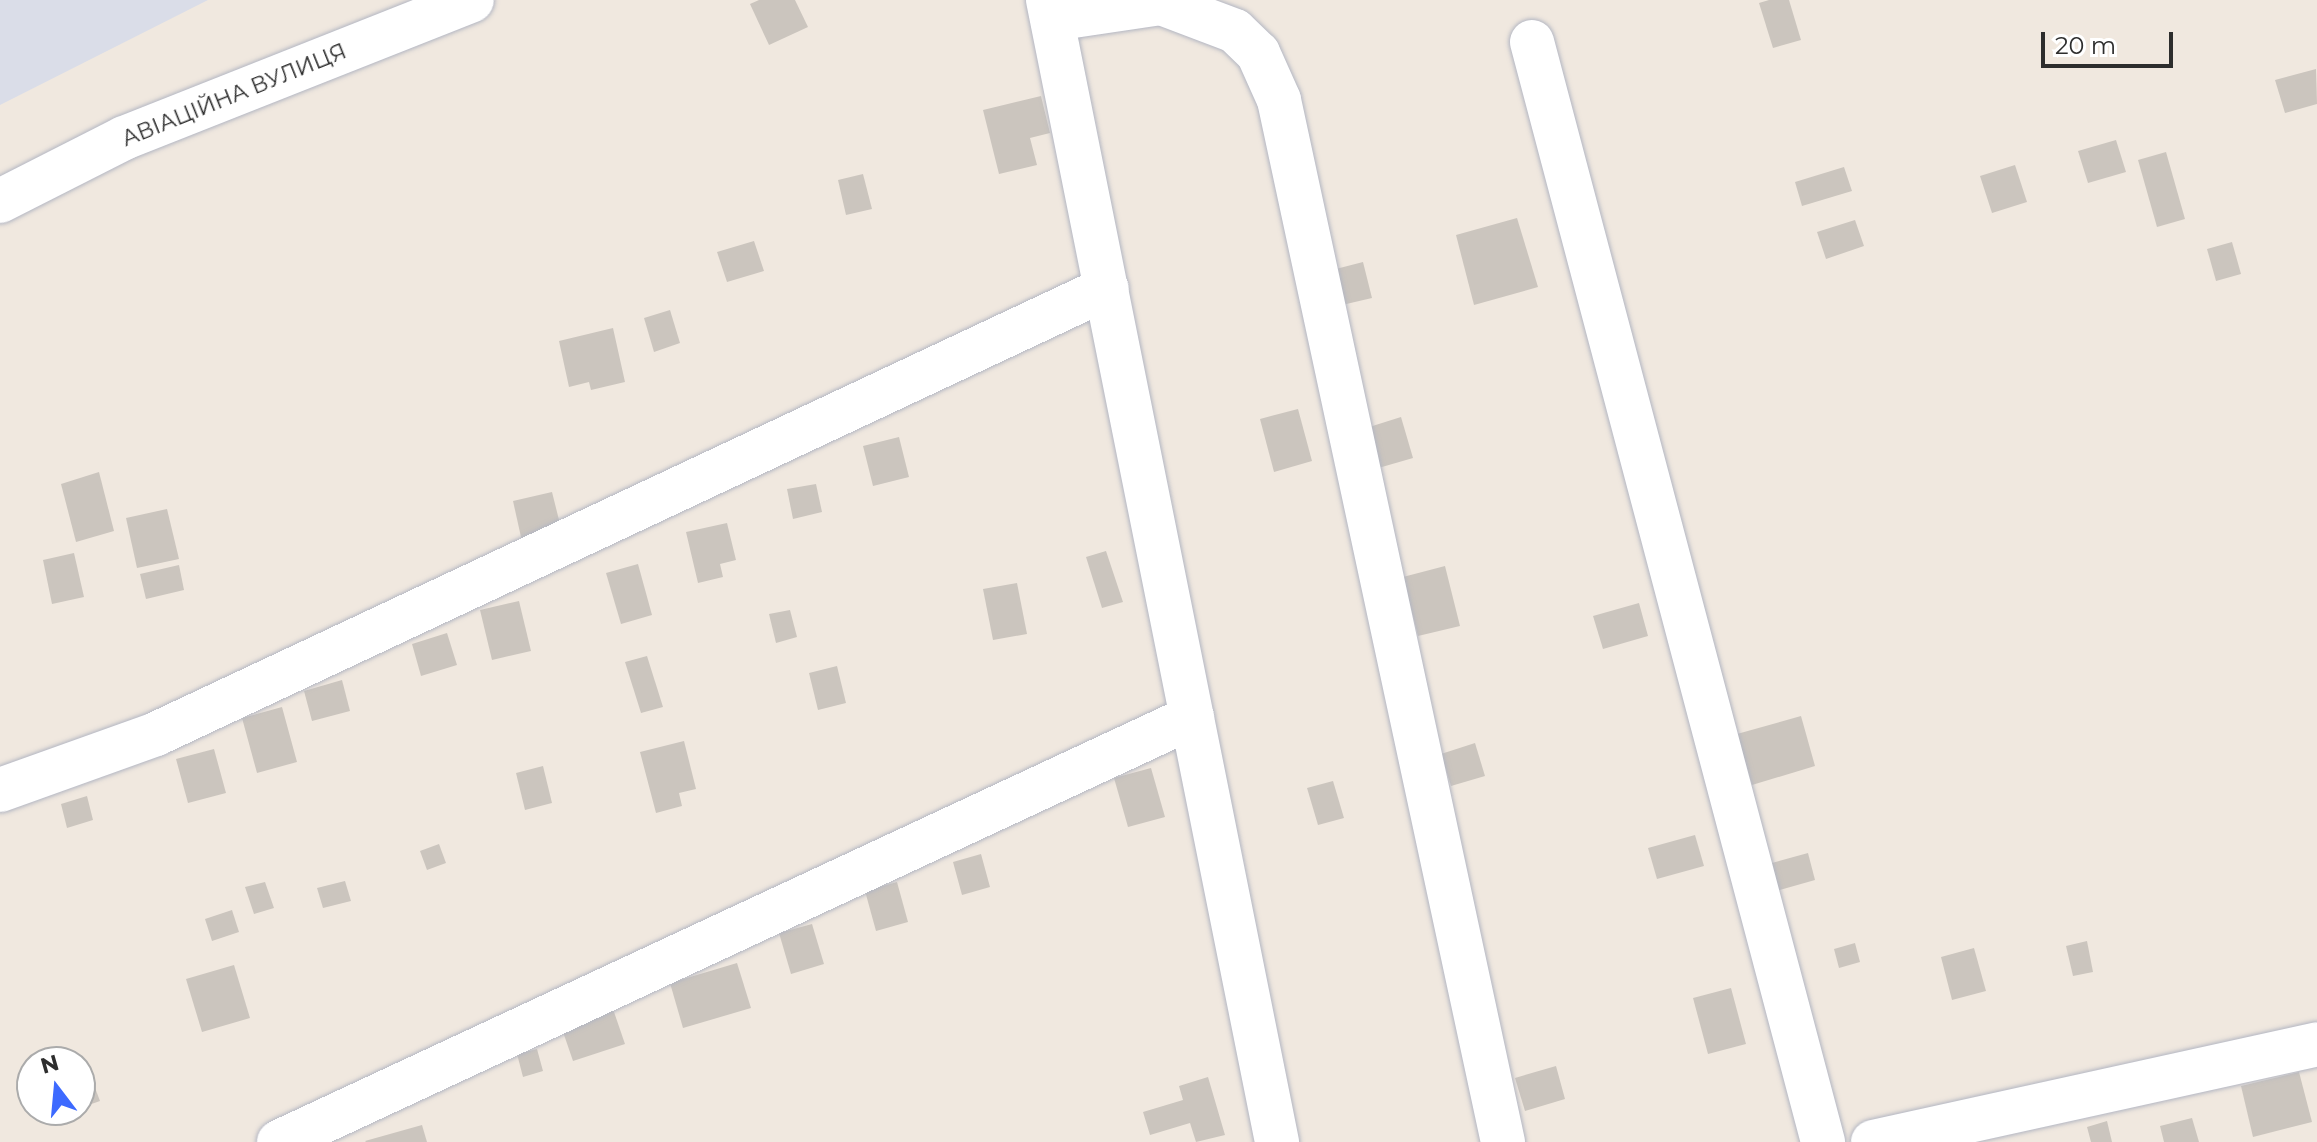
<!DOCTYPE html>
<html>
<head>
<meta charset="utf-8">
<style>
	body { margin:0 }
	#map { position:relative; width:2317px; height:1142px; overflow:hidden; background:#f0e8df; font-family:Montserrat,sans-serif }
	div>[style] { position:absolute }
	.airport>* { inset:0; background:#dadde8 }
	.building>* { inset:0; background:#cbc5be }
	.roads { filter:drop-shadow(0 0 2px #b3b6c2) drop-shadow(0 0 2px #b3b6c2) }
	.street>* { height:44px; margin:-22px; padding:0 22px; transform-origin:22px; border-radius:22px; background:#fff }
	.secondary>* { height:44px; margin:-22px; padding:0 22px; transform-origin:22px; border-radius:22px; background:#fff }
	span { translate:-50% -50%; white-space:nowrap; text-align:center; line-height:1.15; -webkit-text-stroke:8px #fff; paint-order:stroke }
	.street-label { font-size:22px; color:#2d2d2d }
	.north { position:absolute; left:16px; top:1046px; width:80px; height:80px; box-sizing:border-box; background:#fff; border:2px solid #ababab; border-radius:50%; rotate:344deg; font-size:22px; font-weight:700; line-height:32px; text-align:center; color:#2d2d2d }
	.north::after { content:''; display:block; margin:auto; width:28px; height:36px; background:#3d6aff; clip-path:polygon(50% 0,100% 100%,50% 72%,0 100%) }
	.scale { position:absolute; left:2041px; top:32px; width:132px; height:36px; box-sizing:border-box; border:4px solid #2d2d2d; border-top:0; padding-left:10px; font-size:24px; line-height:28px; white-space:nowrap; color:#2d2d2d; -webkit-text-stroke:6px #fff; paint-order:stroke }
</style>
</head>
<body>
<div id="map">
	<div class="airport">
		<i style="clip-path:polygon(0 0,208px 0,0 105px)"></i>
	</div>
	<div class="building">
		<i style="clip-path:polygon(759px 0,795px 0,808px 27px,769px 45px,750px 4px)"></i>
		<i style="clip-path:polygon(1769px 0,1789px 0,1801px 40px,1773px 48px,1759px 3px)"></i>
		<i style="clip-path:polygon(2316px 69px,2317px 104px,2285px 113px,2275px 80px)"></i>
		<i style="clip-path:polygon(1041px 96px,1050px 133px,1030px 138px,1037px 165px,999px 174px,983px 110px)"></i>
		<i style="clip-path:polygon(2116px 140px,2126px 172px,2088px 183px,2078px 151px)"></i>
		<i style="clip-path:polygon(2166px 152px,2185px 219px,2157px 227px,2138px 160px)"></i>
		<i style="clip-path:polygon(2015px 165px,2027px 202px,1992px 213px,1980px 176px)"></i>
		<i style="clip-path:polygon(1844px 167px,1852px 191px,1802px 206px,1795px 182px)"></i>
		<i style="clip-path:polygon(863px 174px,872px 209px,846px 215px,838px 180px)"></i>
		<i style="clip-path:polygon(1517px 218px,1538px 287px,1474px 305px,1456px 235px)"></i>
		<i style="clip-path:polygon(1855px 220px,1864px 246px,1826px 259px,1817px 232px)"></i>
		<i style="clip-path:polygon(754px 241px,764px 271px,727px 282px,717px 252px)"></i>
		<i style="clip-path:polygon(2232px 242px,2241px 274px,2216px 281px,2207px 249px)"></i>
		<i style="clip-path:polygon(1363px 262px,1372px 298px,1342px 305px,1332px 270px)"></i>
		<i style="clip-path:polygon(670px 310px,680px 343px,654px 352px,644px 318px)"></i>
		<i style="clip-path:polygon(613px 328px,625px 382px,591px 390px,589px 382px,569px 387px,559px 341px)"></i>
		<i style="clip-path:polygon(1298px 409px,1312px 461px,1274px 472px,1260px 419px)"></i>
		<i style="clip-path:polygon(1401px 417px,1413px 458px,1375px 469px,1363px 429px)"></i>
		<i style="clip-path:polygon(899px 437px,909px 477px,873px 486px,863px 446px)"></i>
		<i style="clip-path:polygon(99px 472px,114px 531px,76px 542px,61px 484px)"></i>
		<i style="clip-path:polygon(816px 484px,822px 512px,793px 519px,787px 489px)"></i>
		<i style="clip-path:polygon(552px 492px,560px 524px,523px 546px,513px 501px)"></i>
		<i style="clip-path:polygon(167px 509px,179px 559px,137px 568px,126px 518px)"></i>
		<i style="clip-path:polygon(727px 523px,736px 560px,720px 564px,723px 577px,698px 583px,686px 532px)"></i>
		<i style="clip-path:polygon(1106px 551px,1123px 602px,1102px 608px,1086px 557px)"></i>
		<i style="clip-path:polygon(74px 553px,84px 597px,52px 604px,43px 560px)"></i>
		<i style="clip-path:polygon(638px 564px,652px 615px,621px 624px,606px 573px)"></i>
		<i style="clip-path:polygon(179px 565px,184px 590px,146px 599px,140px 574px)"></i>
		<i style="clip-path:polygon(1445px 566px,1460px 626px,1418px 636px,1403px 577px)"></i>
		<i style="clip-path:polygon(1017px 583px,1027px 634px,993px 640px,983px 589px)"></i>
		<i style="clip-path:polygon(519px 601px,531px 651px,492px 660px,480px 610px)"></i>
		<i style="clip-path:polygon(1639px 603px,1648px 636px,1603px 649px,1593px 616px)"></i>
		<i style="clip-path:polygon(790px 610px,797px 637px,776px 643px,769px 614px)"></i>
		<i style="clip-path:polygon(447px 633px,457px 665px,421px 676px,412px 644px)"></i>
		<i style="clip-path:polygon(647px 656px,663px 707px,641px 713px,625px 662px)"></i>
		<i style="clip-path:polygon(837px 666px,846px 703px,818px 710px,809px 673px)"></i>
		<i style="clip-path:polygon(342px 680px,350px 711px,312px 721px,304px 691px)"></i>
		<i style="clip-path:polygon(282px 707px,297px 762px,257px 773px,242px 718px)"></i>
		<i style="clip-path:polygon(1801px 716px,1815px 766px,1752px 785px,1737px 734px)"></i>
		<i style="clip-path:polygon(684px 741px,696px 789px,679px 793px,682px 806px,656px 813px,640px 752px)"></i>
		<i style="clip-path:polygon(1475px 743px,1485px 776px,1451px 786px,1441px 754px)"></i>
		<i style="clip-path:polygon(214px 749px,226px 793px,188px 803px,176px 759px)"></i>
		<i style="clip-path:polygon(543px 766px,552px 803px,525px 810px,516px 773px)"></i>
		<i style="clip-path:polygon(1151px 768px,1165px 817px,1128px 827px,1114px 778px)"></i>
		<i style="clip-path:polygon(1333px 781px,1344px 818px,1318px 825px,1307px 788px)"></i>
		<i style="clip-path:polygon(87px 796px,93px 820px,67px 828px,61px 804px)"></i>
		<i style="clip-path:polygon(1695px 835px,1704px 866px,1657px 879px,1648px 848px)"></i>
		<i style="clip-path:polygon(439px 844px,446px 863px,427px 870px,420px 851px)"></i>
		<i style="clip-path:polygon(1808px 853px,1815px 880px,1773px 892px,1765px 865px)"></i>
		<i style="clip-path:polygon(981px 854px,990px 887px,962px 895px,953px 862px)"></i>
		<i style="clip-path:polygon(345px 881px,351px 901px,323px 908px,317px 888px)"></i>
		<i style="clip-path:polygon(265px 882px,274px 908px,254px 914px,245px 887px)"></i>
		<i style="clip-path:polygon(897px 882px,908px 922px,876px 931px,865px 891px)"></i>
		<i style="clip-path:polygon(232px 910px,239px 932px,212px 941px,205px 919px)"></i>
		<i style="clip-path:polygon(812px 924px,824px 964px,791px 974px,779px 933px)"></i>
		<i style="clip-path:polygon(2087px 941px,2093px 972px,2073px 976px,2066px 946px)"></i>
		<i style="clip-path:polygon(1855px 943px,1860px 962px,1839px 968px,1834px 949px)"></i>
		<i style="clip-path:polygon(1974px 948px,1986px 991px,1952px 1000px,1941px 957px)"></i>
		<i style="clip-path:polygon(737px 963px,751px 1008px,683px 1028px,670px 983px)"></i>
		<i style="clip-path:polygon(234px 965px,250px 1018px,202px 1032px,186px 979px)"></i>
		<i style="clip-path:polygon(1731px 988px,1746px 1044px,1708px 1054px,1693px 998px)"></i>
		<i style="clip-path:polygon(613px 1009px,625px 1044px,573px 1061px,561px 1026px)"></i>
		<i style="clip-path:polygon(537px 1049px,543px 1071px,523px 1077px,517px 1054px)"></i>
		<i style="clip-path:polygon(1556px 1066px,1565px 1099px,1525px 1111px,1515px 1078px)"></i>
		<i style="clip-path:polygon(89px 1072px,100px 1101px,80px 1108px,80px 1075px)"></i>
		<i style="clip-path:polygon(2299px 1072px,2312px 1122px,2253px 1137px,2241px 1086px)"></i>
		<i style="clip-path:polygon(1208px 1077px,1225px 1135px,1196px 1142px,1190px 1123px,1150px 1135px,1143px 1112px,1183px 1100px,1179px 1086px)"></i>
		<i style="clip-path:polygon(2192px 1118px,2199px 1142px,2164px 1142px,2160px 1126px)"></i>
		<i style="clip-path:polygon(2107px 1121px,2112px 1142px,2091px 1142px,2087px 1127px)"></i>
		<i style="clip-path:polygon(422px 1125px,427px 1142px,366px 1142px,365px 1141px)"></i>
	</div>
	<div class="roads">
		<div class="street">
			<i style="left:1048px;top:0;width:1165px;rotate:78.66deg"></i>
			<i style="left:1053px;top:19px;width:109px;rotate:-8.4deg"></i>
			<i style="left:1161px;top:3px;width:79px;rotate:20.7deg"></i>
			<i style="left:1235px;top:31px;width:32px;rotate:44deg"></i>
			<i style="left:1258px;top:53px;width:51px;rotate:65.9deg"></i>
			<i style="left:1279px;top:100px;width:1066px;rotate:77.87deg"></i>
			<i style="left:1532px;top:42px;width:1138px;rotate:75.18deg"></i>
			<i style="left:0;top:790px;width:166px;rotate:-19.7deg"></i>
			<i style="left:156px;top:734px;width:1050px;rotate:-25.13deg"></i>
			<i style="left:279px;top:1142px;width:1007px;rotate:-24.96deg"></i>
			<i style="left:1873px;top:1142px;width:455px;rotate:-12.4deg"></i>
		</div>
		<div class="secondary">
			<i style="left:0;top:201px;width:139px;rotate:-26.9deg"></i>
			<i style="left:124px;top:138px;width:374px;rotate:-21.6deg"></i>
		</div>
	</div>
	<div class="street-label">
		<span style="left:234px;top:95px;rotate:-22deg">АВІАЦІЙНА ВУЛИЦЯ</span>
	</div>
	<div class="north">N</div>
	<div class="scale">20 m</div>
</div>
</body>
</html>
